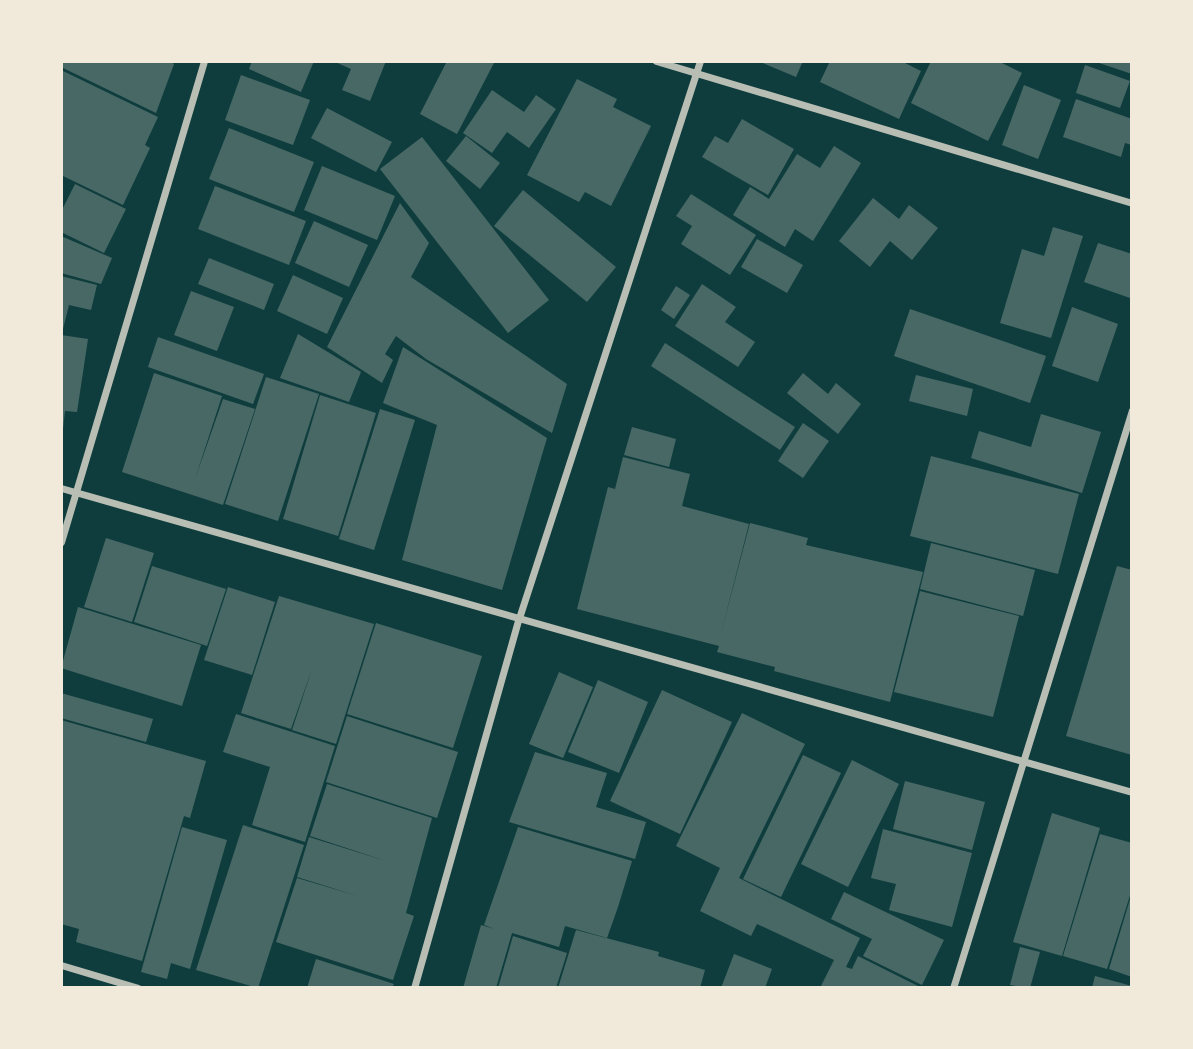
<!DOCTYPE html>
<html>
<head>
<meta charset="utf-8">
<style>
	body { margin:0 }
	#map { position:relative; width:1193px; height:1049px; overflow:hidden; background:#0f3d3e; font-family:Quicksand,sans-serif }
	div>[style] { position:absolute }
	.building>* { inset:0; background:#486865 }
	.minor>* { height:7px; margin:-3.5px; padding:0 3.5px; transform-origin:3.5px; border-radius:3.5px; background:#b8beb3 }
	span { translate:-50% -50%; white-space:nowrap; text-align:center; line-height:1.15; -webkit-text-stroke:7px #f1e9da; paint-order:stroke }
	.frame { position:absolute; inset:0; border:63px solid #f1e9da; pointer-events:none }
</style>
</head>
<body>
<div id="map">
	<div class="building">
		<i style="clip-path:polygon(61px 61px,169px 61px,174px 64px,156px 113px,61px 67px)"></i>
		<i style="clip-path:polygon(252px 61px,314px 61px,301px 92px,249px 69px)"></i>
		<i style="clip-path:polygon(333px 61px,386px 61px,370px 101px,342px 90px,351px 69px)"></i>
		<i style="clip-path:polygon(447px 61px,495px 61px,457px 134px,420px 114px)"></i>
		<i style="clip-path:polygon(758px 61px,803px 61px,796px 77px)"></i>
		<i style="clip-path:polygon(830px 61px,901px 61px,921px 71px,899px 119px,820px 82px)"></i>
		<i style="clip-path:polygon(931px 61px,998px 61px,1022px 73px,988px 141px,911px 103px)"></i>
		<i style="clip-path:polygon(1097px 61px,1132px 61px,1132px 74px,1096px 62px)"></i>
		<i style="clip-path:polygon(1085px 65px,1130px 81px,1120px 108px,1076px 93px)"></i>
		<i style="clip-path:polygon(61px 70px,158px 117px,145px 145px,150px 148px,123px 205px,61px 175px)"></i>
		<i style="clip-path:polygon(241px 75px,310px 100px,293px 145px,225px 120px)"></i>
		<i style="clip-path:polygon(577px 79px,617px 99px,613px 107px,651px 126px,611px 206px,585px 192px,579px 202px,527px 175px)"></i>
		<i style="clip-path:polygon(1024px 85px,1061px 100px,1038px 159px,1002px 145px)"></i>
		<i style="clip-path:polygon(492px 90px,524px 112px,536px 95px,556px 109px,529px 148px,507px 132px,492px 153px,463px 133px)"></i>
		<i style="clip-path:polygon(1076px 99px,1132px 119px,1132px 145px,1125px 143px,1121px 157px,1063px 137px)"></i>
		<i style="clip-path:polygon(327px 108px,392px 142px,376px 172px,311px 138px)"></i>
		<i style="clip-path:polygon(742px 119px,794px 149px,768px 195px,702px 157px,715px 136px,728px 143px)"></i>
		<i style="clip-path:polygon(229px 128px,314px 162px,294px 212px,209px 179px)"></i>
		<i style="clip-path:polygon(466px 136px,500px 163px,480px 189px,446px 161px)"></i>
		<i style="clip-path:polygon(422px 137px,549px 300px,508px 333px,380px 169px)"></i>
		<i style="clip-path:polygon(834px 146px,861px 163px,813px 241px,795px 229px,785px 247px,733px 215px,750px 187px,769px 199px,797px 154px,820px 168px)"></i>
		<i style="clip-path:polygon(322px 166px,395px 196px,377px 240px,304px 210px)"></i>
		<i style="clip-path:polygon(75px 184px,126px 209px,104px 253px,61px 232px,61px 212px)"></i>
		<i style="clip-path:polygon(215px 186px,306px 221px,289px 265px,198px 229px)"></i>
		<i style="clip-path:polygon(523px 190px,616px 267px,587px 302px,494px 226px)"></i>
		<i style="clip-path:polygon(691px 194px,756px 235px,730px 275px,681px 244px,692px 226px,676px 216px)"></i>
		<i style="clip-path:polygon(873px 198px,899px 219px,909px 205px,938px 228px,912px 260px,890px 241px,870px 267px,839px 241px)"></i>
		<i style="clip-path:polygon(400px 203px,429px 243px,411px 277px,567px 384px,552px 433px,426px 359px,396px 336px,385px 354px,393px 360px,382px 383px,327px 347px)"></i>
		<i style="clip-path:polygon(314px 221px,368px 245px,349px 287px,295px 263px)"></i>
		<i style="clip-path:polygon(1053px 227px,1083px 236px,1051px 338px,1000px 323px,1022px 249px,1044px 256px)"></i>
		<i style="clip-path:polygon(61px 236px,112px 258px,101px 284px,61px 273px)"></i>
		<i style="clip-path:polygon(757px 239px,803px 265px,787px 293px,741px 267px)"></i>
		<i style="clip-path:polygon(1098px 243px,1132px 254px,1130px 298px,1084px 282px)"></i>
		<i style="clip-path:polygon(209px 258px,274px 284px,264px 310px,198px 284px)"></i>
		<i style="clip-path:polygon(293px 275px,343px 298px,327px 334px,277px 311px)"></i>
		<i style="clip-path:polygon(61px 276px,97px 285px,91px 310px,69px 305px,62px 333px)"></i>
		<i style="clip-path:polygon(702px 284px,736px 307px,725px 322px,755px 342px,738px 367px,675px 326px)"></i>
		<i style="clip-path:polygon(676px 286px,690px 295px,674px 319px,661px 310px)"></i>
		<i style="clip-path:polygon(191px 291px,234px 307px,217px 351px,174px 335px)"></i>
		<i style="clip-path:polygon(1072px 307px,1118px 324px,1098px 382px,1052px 366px)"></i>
		<i style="clip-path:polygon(910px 309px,1046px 356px,1030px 403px,894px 356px)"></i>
		<i style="clip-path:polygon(298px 334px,361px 372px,349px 402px,280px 378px)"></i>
		<i style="clip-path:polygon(61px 335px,88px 339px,77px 412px,65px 411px,63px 429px)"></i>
		<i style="clip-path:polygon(158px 337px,264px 374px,253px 404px,148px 367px)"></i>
		<i style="clip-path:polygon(665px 343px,795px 427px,780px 450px,651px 366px)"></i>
		<i style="clip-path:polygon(403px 347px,547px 438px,502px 590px,402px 560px,437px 425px,383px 403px)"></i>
		<i style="clip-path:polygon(154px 373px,222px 396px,195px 479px,223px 399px,255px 409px,223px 505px,122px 472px)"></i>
		<i style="clip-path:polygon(803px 373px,828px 394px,836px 383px,861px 404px,838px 434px,787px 393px)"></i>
		<i style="clip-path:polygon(916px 375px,973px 389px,967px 416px,909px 401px)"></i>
		<i style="clip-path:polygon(266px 377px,319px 394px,278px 521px,225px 504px)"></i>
		<i style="clip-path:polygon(320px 395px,376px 413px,338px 536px,283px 519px)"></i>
		<i style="clip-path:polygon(380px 409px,415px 420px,374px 550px,339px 539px)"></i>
		<i style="clip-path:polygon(1041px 414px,1101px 432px,1082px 493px,971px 458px,979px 431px,1031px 447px)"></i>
		<i style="clip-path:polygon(803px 423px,829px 441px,803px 478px,778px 461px)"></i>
		<i style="clip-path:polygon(632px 427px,676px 439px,669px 467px,624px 455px)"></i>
		<i style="clip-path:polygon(931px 456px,1079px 494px,1058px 574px,910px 536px)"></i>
		<i style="clip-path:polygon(623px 457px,690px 474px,682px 506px,749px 524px,720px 637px,750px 523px,808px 538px,806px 545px,923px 572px,890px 702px,774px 671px,775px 667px,717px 652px,719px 646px,577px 609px,608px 487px,615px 489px)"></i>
		<i style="clip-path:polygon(106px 538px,154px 553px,132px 622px,84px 607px)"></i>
		<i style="clip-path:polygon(931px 543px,1035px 570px,1023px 616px,920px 589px)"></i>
		<i style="clip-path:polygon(152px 566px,226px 589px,207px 646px,134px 622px)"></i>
		<i style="clip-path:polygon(1117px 566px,1132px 570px,1132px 755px,1066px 736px)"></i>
		<i style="clip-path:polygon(228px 587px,275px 602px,252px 675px,204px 660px)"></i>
		<i style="clip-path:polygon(920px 591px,1019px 616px,993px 717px,894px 692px)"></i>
		<i style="clip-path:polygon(279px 596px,374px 624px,336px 744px,292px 730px,312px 669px,291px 729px,241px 713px)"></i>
		<i style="clip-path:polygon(78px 607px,201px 645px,182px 706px,61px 668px)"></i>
		<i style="clip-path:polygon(376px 623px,482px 656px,453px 748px,347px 714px)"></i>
		<i style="clip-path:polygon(559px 672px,593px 687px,563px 758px,529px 744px)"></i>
		<i style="clip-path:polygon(598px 680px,648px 702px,619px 773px,568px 752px)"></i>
		<i style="clip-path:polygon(662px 690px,732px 722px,680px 834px,610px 801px)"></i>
		<i style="clip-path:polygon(61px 693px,153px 719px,146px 742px,61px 718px)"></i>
		<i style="clip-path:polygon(742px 713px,805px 744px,739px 878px,860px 938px,846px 967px,852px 969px,858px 956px,922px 988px,820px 988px,834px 960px,757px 924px,751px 936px,700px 911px,720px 868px,676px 846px)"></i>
		<i style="clip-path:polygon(236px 714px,335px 746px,305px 842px,252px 825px,270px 767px,223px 752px)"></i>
		<i style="clip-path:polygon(347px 716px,458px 752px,437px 818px,326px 782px)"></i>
		<i style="clip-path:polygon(61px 720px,206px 761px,190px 818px,184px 816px,142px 961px,76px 942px,79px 929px,61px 924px)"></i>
		<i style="clip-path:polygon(535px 752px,607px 773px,596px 807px,646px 822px,635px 859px,509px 822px)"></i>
		<i style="clip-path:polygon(803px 755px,841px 773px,781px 897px,743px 879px)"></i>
		<i style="clip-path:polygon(852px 760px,899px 784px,848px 887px,801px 864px)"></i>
		<i style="clip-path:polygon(905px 781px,985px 802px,972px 850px,893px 829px)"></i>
		<i style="clip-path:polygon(327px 784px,432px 818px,406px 913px,414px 916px,393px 980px,276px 942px,297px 878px,358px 896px,297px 877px,309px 837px,389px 862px,310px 836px)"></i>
		<i style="clip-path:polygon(1052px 813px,1100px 828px,1062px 956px,1013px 942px)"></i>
		<i style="clip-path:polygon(243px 825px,304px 845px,258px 988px,196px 970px)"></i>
		<i style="clip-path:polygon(182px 827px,227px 840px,190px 969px,171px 963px,167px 979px,141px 972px)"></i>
		<i style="clip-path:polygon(518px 827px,632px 861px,618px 907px,607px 938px,565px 926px,559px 947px,512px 933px,496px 988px,463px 988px,481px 925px,495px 929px,484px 925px)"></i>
		<i style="clip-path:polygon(883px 829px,972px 853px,952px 927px,889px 910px,896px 884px,871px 878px)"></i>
		<i style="clip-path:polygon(1100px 834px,1132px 843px,1132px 889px,1107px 969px,1063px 956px)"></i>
		<i style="clip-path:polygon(844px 892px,944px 940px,922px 985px,863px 956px,872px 939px,831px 919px)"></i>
		<i style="clip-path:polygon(1131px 896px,1132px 896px,1132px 977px,1109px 969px)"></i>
		<i style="clip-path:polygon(576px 930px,659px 952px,658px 956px,705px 970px,700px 988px,558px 988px)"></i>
		<i style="clip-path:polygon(513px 936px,567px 953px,556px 988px,498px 988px)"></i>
		<i style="clip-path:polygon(1020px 947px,1040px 952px,1030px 988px,1010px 985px)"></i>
		<i style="clip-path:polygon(734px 954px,772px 969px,765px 988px,721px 988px)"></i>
		<i style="clip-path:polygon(316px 959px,394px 984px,392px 988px,307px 988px)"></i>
		<i style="clip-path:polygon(1095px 976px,1132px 986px,1132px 988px,1092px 988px)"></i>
	</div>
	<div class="minor">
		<i style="left:656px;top:61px;width:497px;rotate:16.6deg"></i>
		<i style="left:61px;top:488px;width:1113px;rotate:15.85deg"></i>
		<i style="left:61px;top:542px;width:502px;rotate:-73.44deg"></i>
		<i style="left:61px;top:965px;width:80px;rotate:16.6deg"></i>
		<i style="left:414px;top:988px;width:385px;rotate:-74.2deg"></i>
		<i style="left:519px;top:618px;width:586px;rotate:-72deg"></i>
		<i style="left:953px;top:988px;width:605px;rotate:-72.79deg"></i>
	</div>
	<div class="frame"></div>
</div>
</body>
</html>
